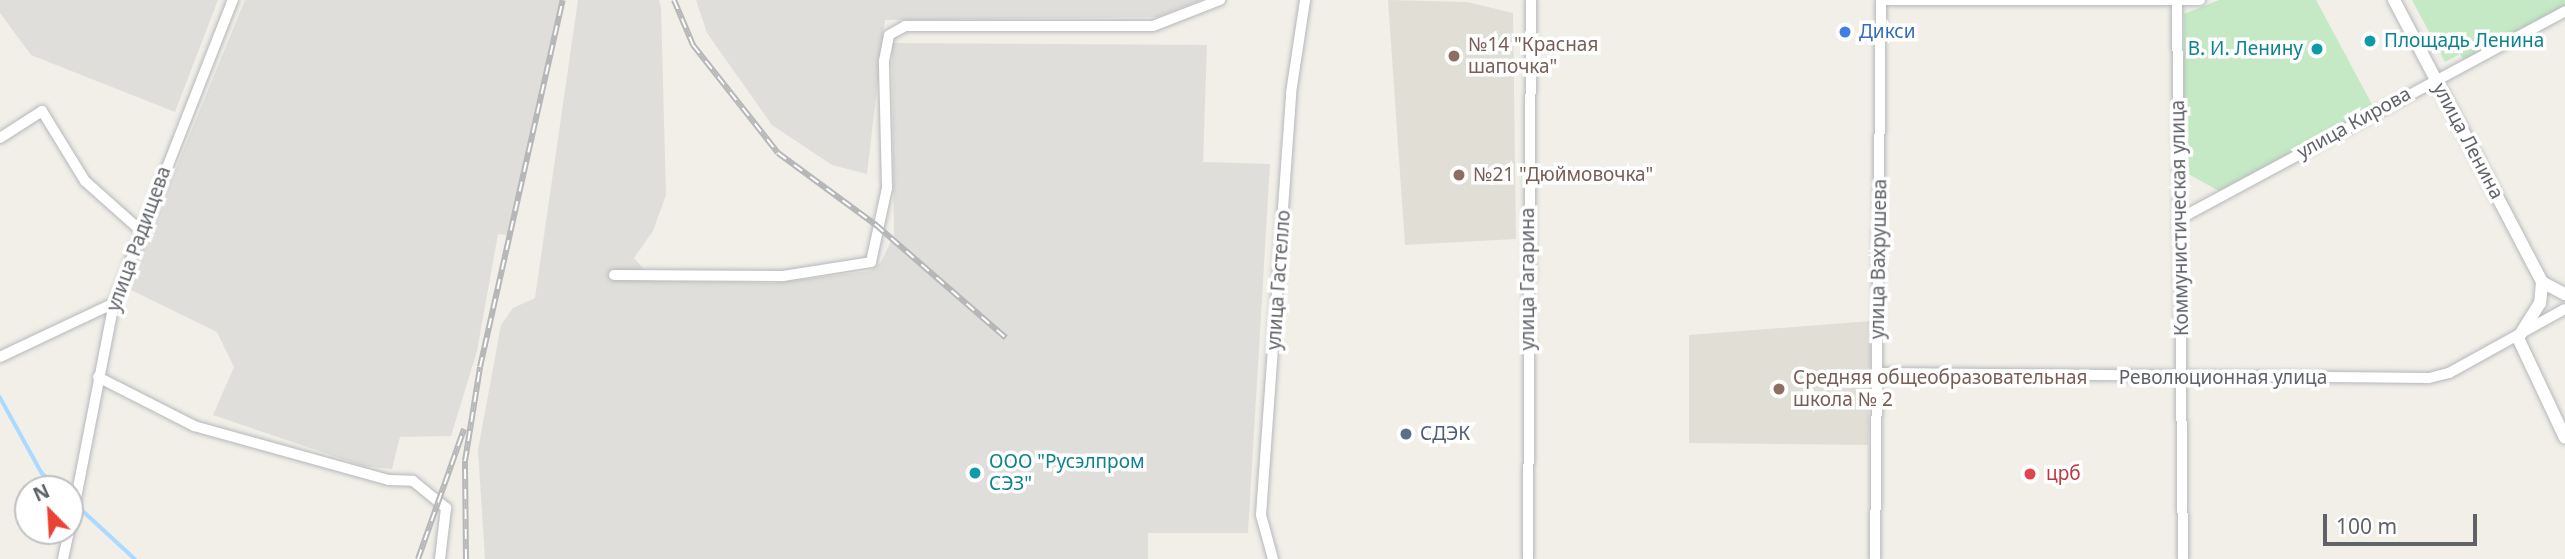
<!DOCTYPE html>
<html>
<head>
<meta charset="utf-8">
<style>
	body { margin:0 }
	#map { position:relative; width:2565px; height:559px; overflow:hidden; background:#f1efe8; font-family:"Noto Sans",sans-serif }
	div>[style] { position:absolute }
	.industrial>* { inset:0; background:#e0deda }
	.education>* { inset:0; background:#e1ded6 }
	.green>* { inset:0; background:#c5e8c5 }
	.stream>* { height:3.5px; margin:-1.75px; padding:0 1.75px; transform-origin:1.75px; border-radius:1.75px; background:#aadaff }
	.roads { filter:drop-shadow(0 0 2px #b5b8bc) drop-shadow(0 0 2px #b5b8bc) }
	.minor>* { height:10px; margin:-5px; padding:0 5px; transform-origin:5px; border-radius:5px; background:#fff }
	.secondary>* { height:12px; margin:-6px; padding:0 6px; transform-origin:6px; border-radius:6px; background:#fff }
	.rail>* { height:6px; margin-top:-3px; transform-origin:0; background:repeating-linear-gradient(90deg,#fff 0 10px,#b6b7b8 0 20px); box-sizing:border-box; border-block:2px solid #b6b7b8 }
	.dots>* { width:19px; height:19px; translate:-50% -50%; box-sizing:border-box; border:4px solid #fff; border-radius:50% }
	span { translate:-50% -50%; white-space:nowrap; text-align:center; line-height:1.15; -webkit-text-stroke:7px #fff; paint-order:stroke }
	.shop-label { font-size:19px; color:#366cbe }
	.left { translate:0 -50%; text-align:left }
	.culture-label { font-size:19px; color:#0d838f }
	.right { translate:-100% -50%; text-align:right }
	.education-label { font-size:19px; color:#785e54 }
	.street-label { font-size:19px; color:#5f6368 }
	.service-label { font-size:19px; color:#4e5e75 }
	.health-label { font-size:19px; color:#be3a42 }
	.north { position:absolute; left:14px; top:475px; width:70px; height:70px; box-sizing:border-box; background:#fff; border:2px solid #bfc1c3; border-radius:50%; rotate:336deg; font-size:19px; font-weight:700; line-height:28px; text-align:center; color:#5f6368 }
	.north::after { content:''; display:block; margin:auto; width:24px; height:32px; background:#ea4335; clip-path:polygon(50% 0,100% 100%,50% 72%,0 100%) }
	.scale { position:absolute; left:2323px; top:514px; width:154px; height:32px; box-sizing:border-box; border:4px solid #5f6368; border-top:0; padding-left:9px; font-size:21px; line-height:24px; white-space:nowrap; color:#5f6368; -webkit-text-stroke:5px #fff; paint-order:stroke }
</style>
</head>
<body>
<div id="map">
	<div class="industrial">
		<i style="clip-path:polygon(0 0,218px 0,175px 112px,31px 55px,0 13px)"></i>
		<i style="clip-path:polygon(245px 0,562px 0,508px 235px,498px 234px,477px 351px,451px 436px,400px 437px,392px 469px,363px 466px,213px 415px,234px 367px,217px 332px,127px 288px)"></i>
		<i style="clip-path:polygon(578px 0,659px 0,661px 8px,666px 195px,653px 231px,634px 258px,654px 281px,773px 283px,870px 271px,881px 262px,894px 235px,892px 43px,1207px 45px,1203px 162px,1270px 164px,1248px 533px,1148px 533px,1148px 559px,485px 559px,478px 450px,501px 325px,513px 308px,535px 298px)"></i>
		<i style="clip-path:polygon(696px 0,1201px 0,1157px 17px,885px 20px,867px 174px,832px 165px,772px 125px,707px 33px)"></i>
	</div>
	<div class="education">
		<i style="clip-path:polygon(1388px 0,1467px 2px,1513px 13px,1516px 239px,1405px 245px)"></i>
		<i style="clip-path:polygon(1871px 321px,1868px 445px,1689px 443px,1689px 335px)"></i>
	</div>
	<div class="green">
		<i style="clip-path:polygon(2219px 0,2316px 0,2374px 108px,2219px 191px,2183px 171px,2184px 14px)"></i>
		<i style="clip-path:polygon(2412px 0,2565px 0,2565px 6px,2463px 60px,2460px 54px,2445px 62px)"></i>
	</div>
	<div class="stream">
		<i style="left:0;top:397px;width:87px;rotate:61.1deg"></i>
		<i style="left:42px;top:473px;width:24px;rotate:42deg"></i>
		<i style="left:70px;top:499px;width:88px;rotate:42.7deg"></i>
	</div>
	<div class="roads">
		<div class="minor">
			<i style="left:1885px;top:0;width:315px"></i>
			<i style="left:2177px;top:4px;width:555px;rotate:89.38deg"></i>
			<i style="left:0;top:138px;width:50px;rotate:-32.7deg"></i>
			<i style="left:42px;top:111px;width:82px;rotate:58.4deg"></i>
			<i style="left:85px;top:181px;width:74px;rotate:41.7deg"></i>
			<i style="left:2181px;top:218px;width:436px;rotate:-28.3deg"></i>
			<i style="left:614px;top:275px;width:169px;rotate:0.3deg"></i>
			<i style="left:783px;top:276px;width:89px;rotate:-9deg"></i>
			<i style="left:871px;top:262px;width:76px;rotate:-77.8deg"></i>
			<i style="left:887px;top:188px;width:127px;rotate:-91.4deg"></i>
			<i style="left:884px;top:61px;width:26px;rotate:-79deg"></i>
			<i style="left:889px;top:35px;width:18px;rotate:-29deg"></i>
			<i style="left:905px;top:26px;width:248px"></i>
			<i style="left:1153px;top:26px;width:72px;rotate:-21.2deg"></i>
			<i style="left:0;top:357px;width:126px;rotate:-25.3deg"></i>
			<i style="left:1877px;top:373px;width:552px;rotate:0.52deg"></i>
			<i style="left:2429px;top:378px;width:21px;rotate:-14deg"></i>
			<i style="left:2449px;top:373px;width:132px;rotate:-28.9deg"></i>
			<i style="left:98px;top:377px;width:108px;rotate:27deg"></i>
			<i style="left:194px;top:426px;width:202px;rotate:15.5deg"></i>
			<i style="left:389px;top:480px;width:24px;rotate:2deg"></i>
			<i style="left:413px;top:481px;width:43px;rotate:39.3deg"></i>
			<i style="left:446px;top:508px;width:51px;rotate:96.7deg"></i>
			<i style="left:70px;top:529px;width:230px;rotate:-79deg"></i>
			<i style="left:114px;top:303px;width:326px;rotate:-68.6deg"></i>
			<i style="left:63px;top:559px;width:29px;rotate:-78deg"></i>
			<i style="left:1273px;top:559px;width:46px;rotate:-105.3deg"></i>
			<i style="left:1261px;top:515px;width:423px;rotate:-85.9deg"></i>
			<i style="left:1291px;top:93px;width:94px;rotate:-81.4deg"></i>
			<i style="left:1528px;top:559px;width:559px;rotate:-89.69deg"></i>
			<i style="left:1875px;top:559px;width:559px;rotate:-89.39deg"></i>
		</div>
		<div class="secondary">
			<i style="left:2394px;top:0;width:318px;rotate:62.3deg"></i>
			<i style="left:2542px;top:282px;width:21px;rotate:95deg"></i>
			<i style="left:2540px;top:303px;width:41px;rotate:122.2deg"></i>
			<i style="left:2518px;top:338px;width:110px;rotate:64.8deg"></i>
			<i style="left:2542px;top:282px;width:26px;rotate:28deg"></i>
		</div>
	</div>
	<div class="rail">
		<i style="left:674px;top:0;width:49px;rotate:67.1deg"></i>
		<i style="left:693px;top:45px;width:137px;rotate:51.8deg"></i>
		<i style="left:778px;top:153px;width:122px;rotate:36.3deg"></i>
		<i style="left:876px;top:225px;width:172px;rotate:41deg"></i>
		<i style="left:418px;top:559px;width:138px;rotate:-70.5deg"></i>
		<i style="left:466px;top:559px;width:98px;rotate:-90.6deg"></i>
		<i style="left:465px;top:461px;width:95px;rotate:-80.9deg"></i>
		<i style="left:480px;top:367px;width:376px;rotate:-77.3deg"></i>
	</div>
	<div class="dots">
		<i style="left:1845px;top:32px;background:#3f7fe0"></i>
		<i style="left:2370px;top:41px;background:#0f9aa8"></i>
		<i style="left:2317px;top:49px;background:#0f9aa8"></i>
		<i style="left:1454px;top:56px;background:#8d6e63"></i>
		<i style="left:1459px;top:175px;background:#8d6e63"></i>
		<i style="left:1779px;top:389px;background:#8d6e63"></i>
		<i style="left:1406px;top:434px;background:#5c6f8a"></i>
		<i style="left:975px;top:473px;background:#0f9aa8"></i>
		<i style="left:2030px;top:474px;background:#e0444e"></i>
	</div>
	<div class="shop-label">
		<span class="left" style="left:1859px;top:32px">Дикси</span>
	</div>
	<div class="culture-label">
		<span class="left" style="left:2384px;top:41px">Площадь Ленина</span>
		<span class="right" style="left:2303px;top:49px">В. И. Ленину</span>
		<span class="left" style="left:989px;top:473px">ООО "Русэлпром<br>СЭЗ"</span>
	</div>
	<div class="education-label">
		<span class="left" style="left:1468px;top:56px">№14 "Красная<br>шапочка"</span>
		<span class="left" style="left:1473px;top:175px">№21 "Дюймовочка"</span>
		<span class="left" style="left:1793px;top:389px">Средняя общеобразовательная<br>школа № 2</span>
	</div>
	<div class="street-label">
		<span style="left:2354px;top:123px;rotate:-29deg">улица Кирова</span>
		<span style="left:2468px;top:141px;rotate:62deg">улица Ленина</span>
		<span style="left:2180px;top:218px;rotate:-91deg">Коммунистическая улица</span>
		<span style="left:139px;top:239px;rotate:-70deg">улица Радищева</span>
		<span style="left:1879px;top:259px;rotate:-89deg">улица Вахрушева</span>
		<span style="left:1528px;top:279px;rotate:-90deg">улица Гагарина</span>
		<span style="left:1279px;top:280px;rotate:-86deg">улица Гастелло</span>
		<span style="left:2223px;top:378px">Революционная улица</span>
	</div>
	<div class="service-label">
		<span class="left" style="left:1420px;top:434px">СДЭК</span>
	</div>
	<div class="health-label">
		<span class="left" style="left:2046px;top:474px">црб</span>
	</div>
	<div class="north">N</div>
	<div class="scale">100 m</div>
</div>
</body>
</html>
